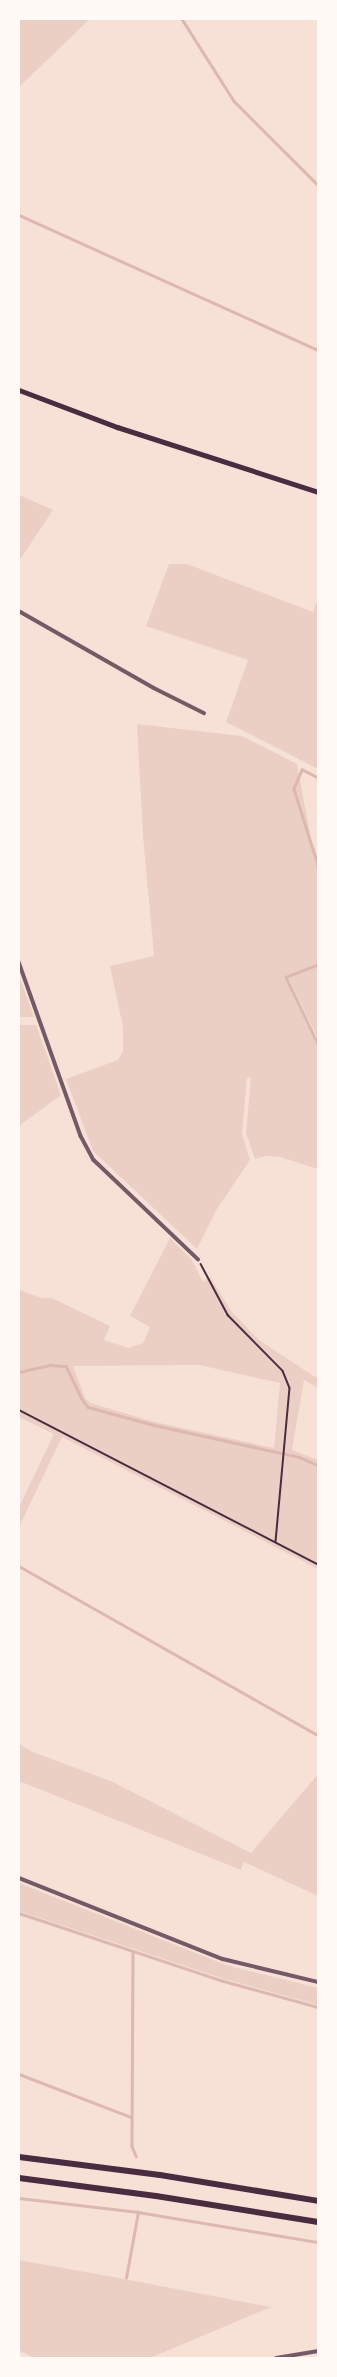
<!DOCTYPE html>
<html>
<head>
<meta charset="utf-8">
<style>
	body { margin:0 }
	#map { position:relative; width:337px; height:2377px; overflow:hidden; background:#f7e1d7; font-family:Signika,sans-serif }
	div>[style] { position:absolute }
	.green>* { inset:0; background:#ebcfc5 }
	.stream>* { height:2.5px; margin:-1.25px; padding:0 1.25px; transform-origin:1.25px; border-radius:1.25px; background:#dcb8b0 }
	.path>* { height:1.5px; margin:-0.75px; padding:0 0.75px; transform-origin:0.75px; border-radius:0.75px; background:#4a2c40 }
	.minor>* { height:3.5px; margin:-1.75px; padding:0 1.75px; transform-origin:1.75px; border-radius:1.75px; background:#755966 }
	.tertiary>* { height:4px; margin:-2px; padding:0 2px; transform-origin:2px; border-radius:2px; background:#755966 }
	.secondary>* { height:5px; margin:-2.5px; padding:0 2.5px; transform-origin:2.5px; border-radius:2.5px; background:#4a2c40 }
	.motorway>* { height:6px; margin:-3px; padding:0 3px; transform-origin:3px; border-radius:3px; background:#4a2c40 }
	span { translate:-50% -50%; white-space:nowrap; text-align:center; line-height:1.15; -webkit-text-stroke:3px #fffaf5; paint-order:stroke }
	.frame { position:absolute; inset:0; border:20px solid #fffaf5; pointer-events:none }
</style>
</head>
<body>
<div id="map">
	<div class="green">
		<i style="clip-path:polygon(19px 19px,90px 19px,19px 87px)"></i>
		<i style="clip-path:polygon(19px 495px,53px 510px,19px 561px)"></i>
		<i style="clip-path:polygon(169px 564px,187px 564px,313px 612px,318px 599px,318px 769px,226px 722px,248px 660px,146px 626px)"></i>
		<i style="clip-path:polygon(137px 724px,242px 736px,297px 764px,311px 839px,318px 858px,318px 1039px,289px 979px,286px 980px,318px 1047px,318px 1169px,280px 1157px,266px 1156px,255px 1159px,246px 1133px,251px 1077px,247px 1078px,242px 1134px,250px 1160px,217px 1209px,197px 1249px,93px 1151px,66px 1079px,118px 1060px,123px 1051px,123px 1027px,110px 966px,154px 956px,143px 836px)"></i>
		<i style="clip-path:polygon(19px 976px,34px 1017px,19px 1017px)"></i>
		<i style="clip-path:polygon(19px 1025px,36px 1025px,61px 1095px,19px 1126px)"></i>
		<i style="clip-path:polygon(evenodd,170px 1238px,192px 1260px,203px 1282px,210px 1277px,232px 1312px,259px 1340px,318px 1379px,318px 1388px,304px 1380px,292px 1450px,318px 1460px,318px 1569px,62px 1437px,19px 1527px,19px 1507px,54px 1434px,19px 1417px,19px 1290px,42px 1298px,52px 1298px,110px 1326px,104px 1340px,129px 1348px,143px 1343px,150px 1327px,130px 1316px,170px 1238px,199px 1365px,280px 1383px,274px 1448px,155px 1422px,90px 1403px,85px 1398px,73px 1366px,199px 1365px)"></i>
		<i style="clip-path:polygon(19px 1744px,33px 1752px,113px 1782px,251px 1853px,318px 1774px,318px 1896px,244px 1862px,241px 1870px,19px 1781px)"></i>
		<i style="clip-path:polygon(19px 1883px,226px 1965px,318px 1988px,318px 2005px,221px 1978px,19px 1911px)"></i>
		<i style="clip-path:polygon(19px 2260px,124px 2279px,271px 2307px,150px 2358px,34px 2358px,19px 2350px)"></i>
	</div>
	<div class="stream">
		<i style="left:182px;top:19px;width:97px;rotate:57.6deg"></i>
		<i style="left:234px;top:101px;width:119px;rotate:45deg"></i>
		<i style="left:19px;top:215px;width:328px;rotate:24.3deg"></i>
		<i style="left:318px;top:778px;width:18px;rotate:-153deg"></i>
		<i style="left:302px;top:770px;width:21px;rotate:113deg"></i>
		<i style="left:294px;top:789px;width:80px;rotate:72.5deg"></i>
		<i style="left:318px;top:965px;width:34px;rotate:159deg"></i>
		<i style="left:286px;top:977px;width:74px;rotate:64.5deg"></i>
		<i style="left:19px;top:1372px;width:32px;rotate:-13deg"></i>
		<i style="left:50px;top:1365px;width:16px;rotate:4deg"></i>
		<i style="left:66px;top:1366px;width:37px;rotate:64deg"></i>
		<i style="left:82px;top:1399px;width:10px;rotate:53deg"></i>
		<i style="left:88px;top:1407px;width:68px;rotate:15.3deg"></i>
		<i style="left:154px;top:1425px;width:148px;rotate:12.4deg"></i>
		<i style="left:299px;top:1457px;width:21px;rotate:23deg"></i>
		<i style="left:19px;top:1566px;width:343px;rotate:29.5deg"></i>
		<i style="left:19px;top:1913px;width:212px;rotate:18.4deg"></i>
		<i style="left:220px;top:1980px;width:102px;rotate:15.4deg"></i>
		<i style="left:133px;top:1952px;width:194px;rotate:90.3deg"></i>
		<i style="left:132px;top:2146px;width:11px;rotate:68deg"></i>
		<i style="left:19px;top:2074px;width:120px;rotate:21deg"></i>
		<i style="left:19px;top:2198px;width:120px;rotate:6.7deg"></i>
		<i style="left:138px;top:2212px;width:182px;rotate:9.5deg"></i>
		<i style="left:126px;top:2278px;width:67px;rotate:-79.7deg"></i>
	</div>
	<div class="path">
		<i style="left:201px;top:1264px;width:58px;rotate:62.1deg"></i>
		<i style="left:228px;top:1315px;width:78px;rotate:45.5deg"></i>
		<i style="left:283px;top:1371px;width:18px;rotate:68deg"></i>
		<i style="left:290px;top:1388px;width:154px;rotate:95.2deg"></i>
		<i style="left:19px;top:1410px;width:336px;rotate:27.3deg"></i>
	</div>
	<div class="minor">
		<i style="left:19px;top:611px;width:155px;rotate:29.7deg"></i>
		<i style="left:154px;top:688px;width:56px;rotate:26.6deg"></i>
		<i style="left:19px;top:962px;width:185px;rotate:70.4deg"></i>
		<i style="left:81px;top:1136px;width:27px;rotate:62deg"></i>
		<i style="left:94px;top:1160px;width:144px;rotate:43.6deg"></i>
		<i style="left:19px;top:1878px;width:219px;rotate:21.7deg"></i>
		<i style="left:223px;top:1959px;width:98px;rotate:13.6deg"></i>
	</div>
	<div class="tertiary">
		<i style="left:276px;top:2358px;width:43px;rotate:-9.5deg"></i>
	</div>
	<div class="secondary">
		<i style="left:19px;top:390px;width:105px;rotate:20.7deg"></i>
		<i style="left:117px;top:427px;width:211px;rotate:17.9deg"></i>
	</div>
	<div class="motorway">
		<i style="left:19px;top:2157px;width:142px;rotate:7.3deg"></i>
		<i style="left:160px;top:2175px;width:160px;rotate:9.3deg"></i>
		<i style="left:19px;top:2178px;width:138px;rotate:7.5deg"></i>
		<i style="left:156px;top:2196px;width:164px;rotate:9.1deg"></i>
	</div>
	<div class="frame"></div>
</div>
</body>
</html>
